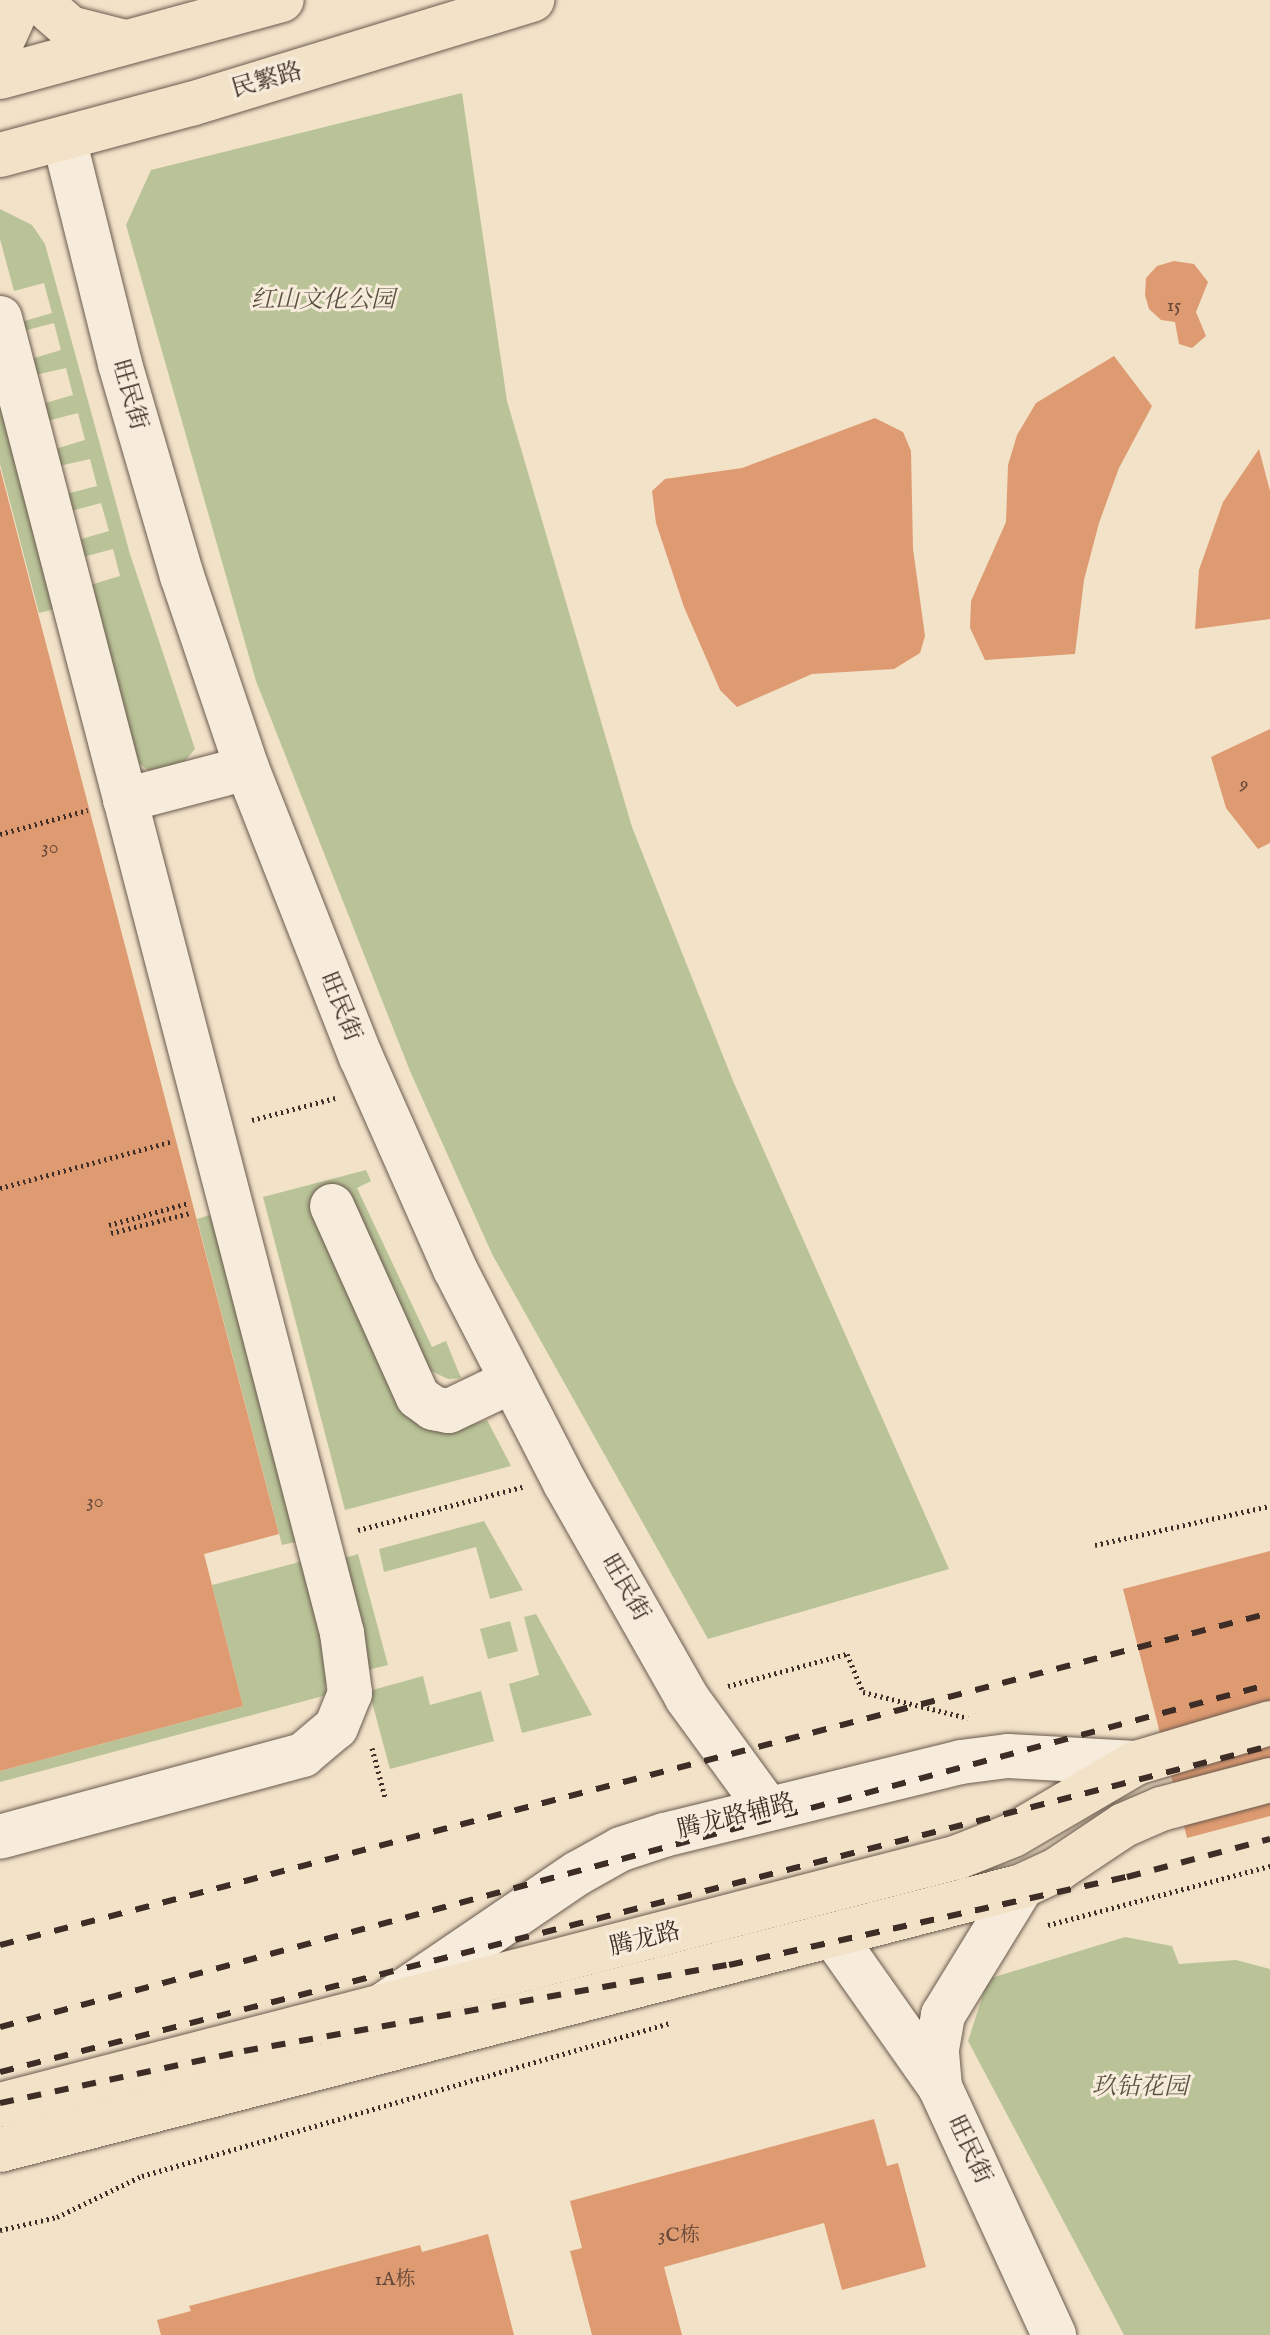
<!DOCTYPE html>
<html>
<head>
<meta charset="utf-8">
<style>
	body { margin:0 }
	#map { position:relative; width:1270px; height:2335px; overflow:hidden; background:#f2e2c8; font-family:"IM FELL English","Noto Serif SC",serif }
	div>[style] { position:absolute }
	.green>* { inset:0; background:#b9c397 }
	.building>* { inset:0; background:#de9b71 }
	.path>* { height:5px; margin-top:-2.5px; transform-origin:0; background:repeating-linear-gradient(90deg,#3d2d26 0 2px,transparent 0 6px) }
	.roads { filter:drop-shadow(0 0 2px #6a5a4e) drop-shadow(0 0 2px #6a5a4e) }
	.minor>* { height:44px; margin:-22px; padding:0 22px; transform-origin:22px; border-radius:22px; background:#f7ecdb }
	.major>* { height:44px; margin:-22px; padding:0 22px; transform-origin:22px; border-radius:22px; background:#f2e2c8 }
	.rail>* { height:6px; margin-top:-3px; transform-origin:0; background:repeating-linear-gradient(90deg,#3d2d26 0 14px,transparent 0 28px) }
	span { translate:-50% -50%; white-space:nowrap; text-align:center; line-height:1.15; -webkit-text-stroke:6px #f7ecdb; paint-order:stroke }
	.number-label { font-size:20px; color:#654839 }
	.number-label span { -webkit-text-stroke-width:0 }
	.street-label { font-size:24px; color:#3d2d26 }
	.park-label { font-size:24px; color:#5c5242; font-style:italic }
</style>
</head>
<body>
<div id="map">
	<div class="green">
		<i style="clip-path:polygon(462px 93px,507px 401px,632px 827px,733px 1081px,949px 1569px,708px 1639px,492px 1254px,410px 1071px,256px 681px,126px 225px,151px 170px)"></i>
		<i style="clip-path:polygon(0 209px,32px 225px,45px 244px,130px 554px,195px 749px,180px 767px,154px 775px,131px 757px,90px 585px,120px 576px,113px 549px,83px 557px,78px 540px,109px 531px,101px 503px,71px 511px,66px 494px,97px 486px,90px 459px,59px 466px,55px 449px,85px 440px,78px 413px,47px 421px,42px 404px,73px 395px,66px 368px,35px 375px,31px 359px,61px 350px,54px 323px,23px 331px,21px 322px,52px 313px,44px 283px,14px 291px,0 239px)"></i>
		<i style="clip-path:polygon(0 396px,62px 607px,39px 613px,0 464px)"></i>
		<i style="clip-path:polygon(366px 1170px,371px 1181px,357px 1188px,432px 1347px,446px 1341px,461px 1378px,448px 1379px,429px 1370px,313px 1214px,465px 1427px,487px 1420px,511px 1466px,345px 1510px,263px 1197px)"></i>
		<i style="clip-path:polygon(219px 1212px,304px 1540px,282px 1545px,197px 1219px)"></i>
		<i style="clip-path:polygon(484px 1521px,523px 1590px,490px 1599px,476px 1547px,384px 1572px,379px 1549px)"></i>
		<i style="clip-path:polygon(358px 1554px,388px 1665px,364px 1671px,335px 1561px)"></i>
		<i style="clip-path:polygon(307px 1560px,335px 1682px,325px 1686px,327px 1695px,0 1782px,0 1771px,243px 1706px,212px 1585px)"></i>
		<i style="clip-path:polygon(536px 1614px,592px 1715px,522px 1733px,509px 1684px,539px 1675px,524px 1617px)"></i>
		<i style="clip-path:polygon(510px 1621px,518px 1651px,488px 1659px,480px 1629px)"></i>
		<i style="clip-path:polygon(423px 1676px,430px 1705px,481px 1691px,494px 1741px,390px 1769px,369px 1691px)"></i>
		<i style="clip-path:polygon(1125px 1937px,1172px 1946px,1179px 1964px,1236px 1960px,1270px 1969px,1270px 2335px,1124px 2335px,968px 2041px,988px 1979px)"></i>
	</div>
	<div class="building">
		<i style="clip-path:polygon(1174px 261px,1194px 264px,1208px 282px,1196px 312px,1206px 336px,1192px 348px,1179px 344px,1175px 322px,1161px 320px,1149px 309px,1145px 295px,1146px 278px,1157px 266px)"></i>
		<i style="clip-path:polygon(1114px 356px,1152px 406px,1119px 468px,1099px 523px,1084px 580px,1075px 654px,985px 660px,970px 628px,971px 601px,1006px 522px,1008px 465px,1017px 435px,1036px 403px)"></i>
		<i style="clip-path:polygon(875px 418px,903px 432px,911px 451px,913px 549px,925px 636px,920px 653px,894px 669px,812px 674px,737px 707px,720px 690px,684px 607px,656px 523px,652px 491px,665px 479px,742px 468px)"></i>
		<i style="clip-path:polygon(1259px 449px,1270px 491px,1270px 619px,1195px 629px,1199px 570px,1223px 502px)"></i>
		<i style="clip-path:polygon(0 468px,279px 1534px,204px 1554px,243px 1706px,0 1771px)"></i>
		<i style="clip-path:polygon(1270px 729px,1270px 843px,1258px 849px,1226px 808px,1211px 757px)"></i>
		<i style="clip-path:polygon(1270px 1551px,1270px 1816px,1187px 1838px,1123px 1589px)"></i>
		<i style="clip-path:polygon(874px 2119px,887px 2166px,898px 2163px,926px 2267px,842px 2290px,824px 2223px,664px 2267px,682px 2335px,592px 2335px,570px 2251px,582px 2248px,570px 2201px)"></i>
		<i style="clip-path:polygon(488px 2234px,514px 2335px,161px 2335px,157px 2320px,191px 2311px,189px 2306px,420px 2245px,422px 2252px)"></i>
	</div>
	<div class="path">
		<i style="left:0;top:834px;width:91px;rotate:-15.3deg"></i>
		<i style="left:252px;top:1120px;width:86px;rotate:-14.8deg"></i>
		<i style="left:0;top:1188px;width:179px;rotate:-15.2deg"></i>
		<i style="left:109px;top:1225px;width:83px;rotate:-15.4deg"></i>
		<i style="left:111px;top:1233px;width:81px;rotate:-14.2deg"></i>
		<i style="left:358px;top:1530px;width:170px;rotate:-14.7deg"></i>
		<i style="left:1095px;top:1545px;width:179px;rotate:-12.6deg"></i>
		<i style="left:728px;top:1686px;width:123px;rotate:-15.1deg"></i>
		<i style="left:847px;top:1654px;width:41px;rotate:67.2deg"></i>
		<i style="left:863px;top:1692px;width:108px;rotate:13.9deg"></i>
		<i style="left:372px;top:1748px;width:51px;rotate:75.1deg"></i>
		<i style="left:1048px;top:1925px;width:230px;rotate:-14.9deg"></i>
		<i style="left:0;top:2230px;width:58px;rotate:-12.8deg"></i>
		<i style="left:57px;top:2217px;width:94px;rotate:-25.8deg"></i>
		<i style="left:142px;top:2176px;width:550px;rotate:-16.16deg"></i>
	</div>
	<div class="roads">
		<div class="minor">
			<i style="left:64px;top:139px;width:232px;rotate:76deg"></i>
			<i style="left:120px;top:364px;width:221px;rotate:73.7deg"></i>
			<i style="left:182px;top:576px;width:203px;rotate:71.3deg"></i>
			<i style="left:247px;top:768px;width:311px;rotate:68.5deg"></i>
			<i style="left:361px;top:1057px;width:232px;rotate:66.1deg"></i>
			<i style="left:455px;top:1269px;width:241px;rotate:62.8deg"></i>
			<i style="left:565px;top:1483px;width:247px;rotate:60.4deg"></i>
			<i style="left:687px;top:1698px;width:137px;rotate:53.9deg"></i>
			<i style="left:0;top:318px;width:1359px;rotate:75.42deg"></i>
			<i style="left:342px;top:1633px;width:61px;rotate:82.4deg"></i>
			<i style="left:350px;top:1693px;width:37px;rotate:112deg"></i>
			<i style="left:336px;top:1727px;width:43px;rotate:139.7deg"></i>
			<i style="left:303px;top:1755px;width:314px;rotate:164.9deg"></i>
			<i style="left:125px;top:800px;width:126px;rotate:-14.7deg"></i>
			<i style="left:332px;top:1206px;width:209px;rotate:65.8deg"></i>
			<i style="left:418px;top:1397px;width:19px;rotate:36deg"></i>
			<i style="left:433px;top:1408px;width:16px;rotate:11deg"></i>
			<i style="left:449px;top:1411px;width:70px;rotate:-25.5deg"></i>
			<i style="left:835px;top:1938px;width:182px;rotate:54.8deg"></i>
			<i style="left:940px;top:2087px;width:273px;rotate:65.3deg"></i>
			<i style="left:385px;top:2004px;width:233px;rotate:-34.2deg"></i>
			<i style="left:578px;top:1873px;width:49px;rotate:-29.2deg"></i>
			<i style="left:621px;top:1849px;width:45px;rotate:-18deg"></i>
			<i style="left:664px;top:1835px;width:306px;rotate:-13.8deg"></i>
			<i style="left:961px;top:1762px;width:47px;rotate:-7.3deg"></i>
			<i style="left:1008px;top:1756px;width:128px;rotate:3.1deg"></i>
			<i style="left:940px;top:2087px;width:38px;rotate:-95deg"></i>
			<i style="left:937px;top:2049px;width:35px;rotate:-80deg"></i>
			<i style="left:943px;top:2015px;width:151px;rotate:-58.5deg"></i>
		</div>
		<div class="major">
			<i style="left:38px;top:0;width:43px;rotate:41.2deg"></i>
			<i style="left:70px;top:28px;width:57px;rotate:14.3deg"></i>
			<i style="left:0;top:46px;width:51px;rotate:-65.5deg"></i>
			<i style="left:0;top:77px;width:292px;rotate:-15.3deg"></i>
			<i style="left:0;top:155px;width:198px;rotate:-15deg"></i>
			<i style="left:191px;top:104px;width:357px;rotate:-17deg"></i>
			<i style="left:0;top:2105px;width:990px;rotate:-14.51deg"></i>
			<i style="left:958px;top:1857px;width:59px;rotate:-21.8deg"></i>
			<i style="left:1013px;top:1835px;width:143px;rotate:-30.3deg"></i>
			<i style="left:1136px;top:1763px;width:140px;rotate:-16.6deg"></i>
			<i style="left:0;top:2150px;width:1056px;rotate:-14.48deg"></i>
			<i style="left:1022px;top:1886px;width:40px;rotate:-25deg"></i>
			<i style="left:1058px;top:1869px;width:79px;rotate:-33.7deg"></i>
			<i style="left:1124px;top:1825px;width:40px;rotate:-23.4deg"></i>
			<i style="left:1161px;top:1809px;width:113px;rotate:-14.9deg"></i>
		</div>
	</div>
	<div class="rail">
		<i style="left:0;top:1945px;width:1313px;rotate:-14.65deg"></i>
		<i style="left:0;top:2027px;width:1316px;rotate:-15.11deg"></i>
		<i style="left:0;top:2072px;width:1311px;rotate:-14.4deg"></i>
		<i style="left:0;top:2103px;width:249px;rotate:-12deg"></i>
		<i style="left:244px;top:2051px;width:493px;rotate:-10.1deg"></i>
		<i style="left:729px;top:1965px;width:408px;rotate:-12.5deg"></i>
		<i style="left:1127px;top:1877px;width:148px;rotate:-14.9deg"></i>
	</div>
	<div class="number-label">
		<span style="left:1174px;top:305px">15</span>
		<span style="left:1244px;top:783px">9</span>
		<span style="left:50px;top:847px">30</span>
		<span style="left:95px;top:1501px">30</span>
		<span style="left:679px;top:2235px">3C栋</span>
		<span style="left:395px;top:2279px">1A栋</span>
	</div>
	<div class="street-label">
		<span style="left:267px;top:81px;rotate:-16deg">民繁路</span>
		<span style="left:129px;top:395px;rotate:74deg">旺民街</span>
		<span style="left:340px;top:1007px;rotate:68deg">旺民街</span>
		<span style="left:625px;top:1588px;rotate:60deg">旺民街</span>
		<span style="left:736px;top:1817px;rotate:-14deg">腾龙路辅路</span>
		<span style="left:645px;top:1940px;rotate:-14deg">腾龙路</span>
		<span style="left:969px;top:2150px;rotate:65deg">旺民街</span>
	</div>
	<div class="park-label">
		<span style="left:323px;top:301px">红山文化公园</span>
		<span style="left:1140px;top:2088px">玖钻花园</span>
	</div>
</div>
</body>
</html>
